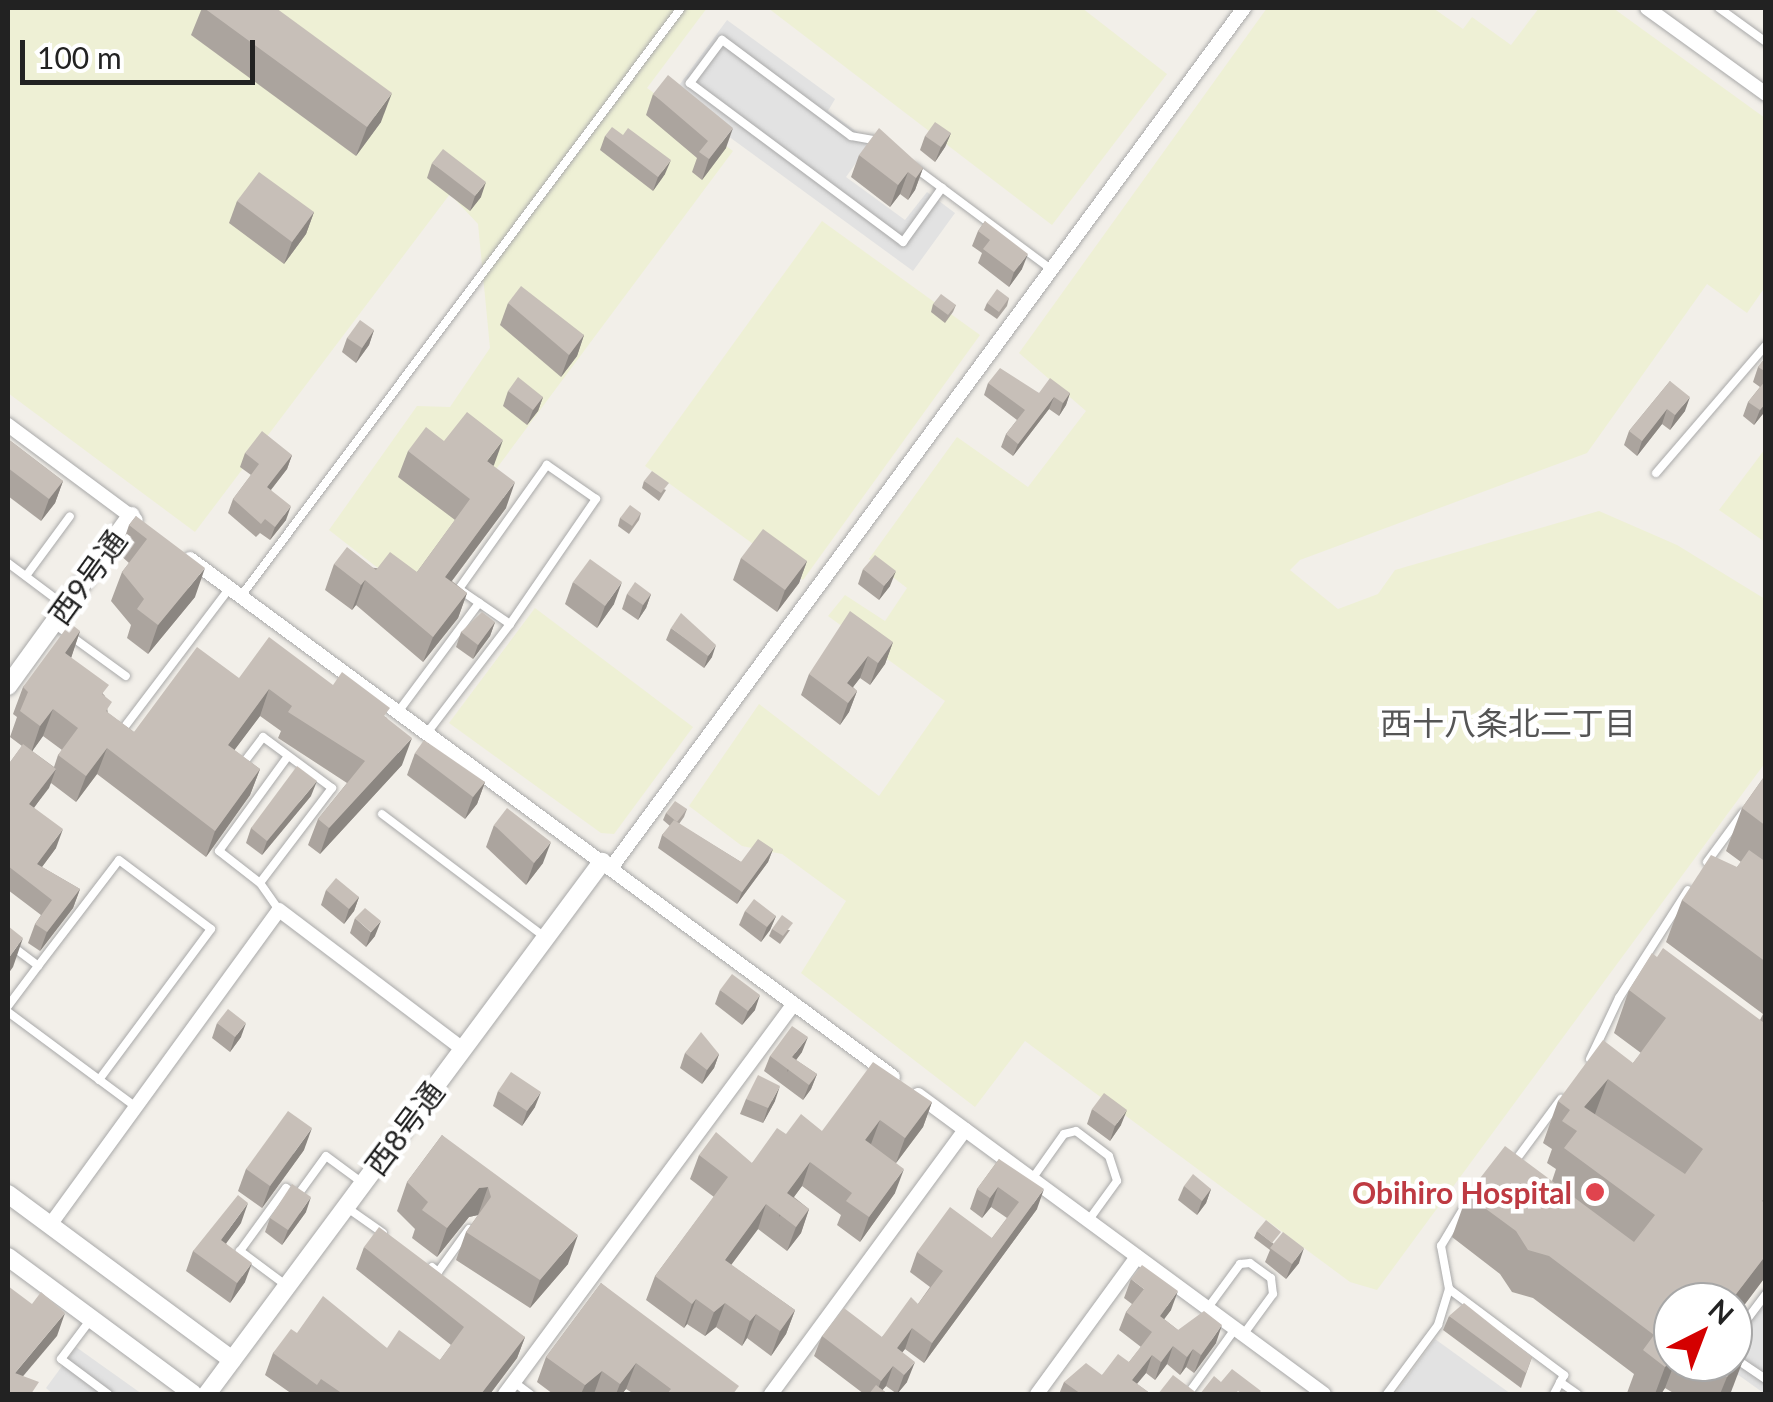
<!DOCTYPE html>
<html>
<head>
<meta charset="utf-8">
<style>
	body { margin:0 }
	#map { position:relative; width:1773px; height:1402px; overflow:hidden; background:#f2efe9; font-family:Lato,"Noto Sans JP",sans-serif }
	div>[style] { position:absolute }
	.farmland>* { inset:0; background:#eef0d5 }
	.parking>* { inset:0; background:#e2e2e2 }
	.roads { filter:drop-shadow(0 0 2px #a9a9a9) drop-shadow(0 0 2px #a9a9a9) }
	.service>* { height:8px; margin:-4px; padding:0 4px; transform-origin:4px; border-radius:4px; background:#fff }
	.minor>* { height:14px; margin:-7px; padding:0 7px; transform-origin:7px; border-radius:7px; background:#fff }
	.tertiary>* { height:18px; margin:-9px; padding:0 9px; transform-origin:9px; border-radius:9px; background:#fff }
	.wall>* { inset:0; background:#aba49e }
	.shaded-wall>* { inset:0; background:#8b8681 }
	.building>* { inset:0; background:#c7bfb8 }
	.dots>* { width:28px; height:28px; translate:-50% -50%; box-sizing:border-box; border:5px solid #fff; border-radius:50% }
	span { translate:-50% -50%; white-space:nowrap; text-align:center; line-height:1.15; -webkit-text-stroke:9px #fff; paint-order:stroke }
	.street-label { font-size:30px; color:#222 }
	.health-label { font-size:30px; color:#be3a42; font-weight:700 }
	.right { translate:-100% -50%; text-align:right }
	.neighbourhood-label { font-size:32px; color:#555 }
	.frame { position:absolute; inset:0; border:10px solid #222; pointer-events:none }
	.north { position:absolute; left:1653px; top:1282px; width:100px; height:100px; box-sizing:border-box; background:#fff; border:2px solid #a7a7a7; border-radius:50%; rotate:42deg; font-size:28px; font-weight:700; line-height:40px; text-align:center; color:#222 }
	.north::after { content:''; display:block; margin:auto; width:35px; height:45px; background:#d40000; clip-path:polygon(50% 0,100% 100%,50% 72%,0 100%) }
	.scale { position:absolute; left:20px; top:40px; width:235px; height:45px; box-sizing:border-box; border:5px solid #222; border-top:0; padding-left:12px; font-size:30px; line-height:35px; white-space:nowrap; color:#222; -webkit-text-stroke:8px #fff; paint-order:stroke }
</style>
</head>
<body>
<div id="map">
	<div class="farmland">
		<i style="clip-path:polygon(8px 8px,707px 8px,647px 88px,733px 151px,406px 590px,329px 530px,417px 406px,450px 407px,490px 348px,478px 224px,450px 194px,195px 532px,8px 393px)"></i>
		<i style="clip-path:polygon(768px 8px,1082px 8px,1167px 74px,1052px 225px)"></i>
		<i style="clip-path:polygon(1267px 8px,1433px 8px,1463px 29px,1472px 17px,1511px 45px,1539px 8px,1613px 8px,1765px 118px,1765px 287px,1747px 313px,1707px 284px,1587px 453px,1300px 560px,1290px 570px,1338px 609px,1378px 594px,1395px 570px,1599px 511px,1677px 545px,1765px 599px,1765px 763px,1377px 1290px,1350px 1282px,1025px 1041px,975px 1107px,801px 973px,846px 901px,782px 854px,742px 846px,689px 806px,759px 704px,879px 796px,945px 701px,828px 616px,845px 595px,885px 621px,907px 588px,869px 559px,957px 437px,1028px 487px,1086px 411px,1019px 353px)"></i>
		<i style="clip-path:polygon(822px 221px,980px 335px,803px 580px,645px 466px)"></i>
		<i style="clip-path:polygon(1765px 449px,1765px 542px,1719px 510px)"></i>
		<i style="clip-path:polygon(535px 608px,693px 727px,614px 834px,601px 833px,449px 723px)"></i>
	</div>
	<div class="parking">
		<i style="clip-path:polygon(727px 20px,835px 99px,828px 111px,871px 142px,846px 177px,905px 220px,927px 192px,955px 213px,913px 271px,672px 95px)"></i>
		<i style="clip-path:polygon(1765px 1287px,1765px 1394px,1720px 1362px,1733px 1362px,1733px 1331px)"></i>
		<i style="clip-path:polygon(1435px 1339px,1511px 1394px,1395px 1394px)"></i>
		<i style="clip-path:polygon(76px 1347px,142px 1394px,53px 1394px,46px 1388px)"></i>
	</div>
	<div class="roads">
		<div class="service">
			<i style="left:1719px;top:8px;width:58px;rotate:35.9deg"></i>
			<i style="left:879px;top:141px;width:28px;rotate:-170deg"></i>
			<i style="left:851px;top:136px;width:161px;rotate:-143.3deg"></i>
			<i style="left:722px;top:40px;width:54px;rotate:126.7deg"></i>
			<i style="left:690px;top:83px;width:266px;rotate:36.7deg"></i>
			<i style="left:903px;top:242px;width:67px;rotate:-54.2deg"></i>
			<i style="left:914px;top:167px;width:171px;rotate:36.7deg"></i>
			<i style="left:1656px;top:473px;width:169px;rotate:-49.3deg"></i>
			<i style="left:8px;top:563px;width:70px;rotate:36.9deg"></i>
			<i style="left:26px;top:576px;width:74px;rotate:-53.7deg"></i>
			<i style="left:241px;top:596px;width:734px;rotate:-53.19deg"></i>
			<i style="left:53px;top:623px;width:90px;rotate:36deg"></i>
			<i style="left:398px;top:712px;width:136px;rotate:-53.4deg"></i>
			<i style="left:120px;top:733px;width:181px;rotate:-52.9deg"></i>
			<i style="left:427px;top:733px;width:137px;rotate:-52.7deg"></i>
			<i style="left:510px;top:624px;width:152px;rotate:-55.5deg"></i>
			<i style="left:596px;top:499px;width:60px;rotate:-145.2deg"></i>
			<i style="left:547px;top:465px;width:152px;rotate:125.4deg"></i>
			<i style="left:459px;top:589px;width:62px;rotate:34.5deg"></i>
			<i style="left:242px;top:765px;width:35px;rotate:-53deg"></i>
			<i style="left:263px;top:737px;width:86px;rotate:36.5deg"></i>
			<i style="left:332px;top:788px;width:119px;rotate:127.2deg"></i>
			<i style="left:382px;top:814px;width:206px;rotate:37.1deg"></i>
			<i style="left:1707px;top:862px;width:61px;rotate:-53.7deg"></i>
			<i style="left:279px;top:910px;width:33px;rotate:-125deg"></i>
			<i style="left:260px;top:883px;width:52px;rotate:-142deg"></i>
			<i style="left:219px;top:851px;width:117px;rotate:-54deg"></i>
			<i style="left:8px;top:943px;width:38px;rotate:37deg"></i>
			<i style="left:38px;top:966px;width:133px;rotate:-52.6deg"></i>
			<i style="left:119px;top:860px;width:115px;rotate:36.9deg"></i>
			<i style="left:211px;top:929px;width:188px;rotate:126.6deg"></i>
			<i style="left:8px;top:1006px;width:50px;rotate:-53.1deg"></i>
			<i style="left:8px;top:1012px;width:159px;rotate:36.6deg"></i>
			<i style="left:1590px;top:1059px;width:68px;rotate:-64.6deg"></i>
			<i style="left:1619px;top:998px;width:128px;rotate:-57.4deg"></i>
			<i style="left:1513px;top:1164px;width:81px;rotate:-53.6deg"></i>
			<i style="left:1032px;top:1179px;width:55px;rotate:-54.6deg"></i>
			<i style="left:1064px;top:1134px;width:12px;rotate:-14deg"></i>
			<i style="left:1076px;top:1131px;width:41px;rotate:37.1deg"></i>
			<i style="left:1109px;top:1156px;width:26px;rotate:72deg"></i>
			<i style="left:1117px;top:1181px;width:49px;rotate:125.9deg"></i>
			<i style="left:346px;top:1207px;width:45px;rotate:35.1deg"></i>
			<i style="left:432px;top:1267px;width:8px;rotate:40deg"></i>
			<i style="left:438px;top:1272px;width:53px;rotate:-54.2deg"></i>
			<i style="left:287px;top:1286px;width:59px;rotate:-143.3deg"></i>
			<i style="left:240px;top:1251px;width:78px;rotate:-53.9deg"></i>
			<i style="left:286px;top:1188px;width:14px;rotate:36deg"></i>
			<i style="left:297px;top:1196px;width:49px;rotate:-54.1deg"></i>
			<i style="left:326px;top:1156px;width:47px;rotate:36.4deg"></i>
			<i style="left:1449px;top:1289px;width:144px;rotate:36.8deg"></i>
			<i style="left:1564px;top:1375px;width:21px;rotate:118deg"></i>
			<i style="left:1207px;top:1309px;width:56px;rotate:-53.7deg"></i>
			<i style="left:1240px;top:1264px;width:10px;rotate:-6deg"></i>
			<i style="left:1250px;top:1263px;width:26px;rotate:36deg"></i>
			<i style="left:1271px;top:1278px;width:16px;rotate:83deg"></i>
			<i style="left:1273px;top:1294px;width:51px;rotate:126.2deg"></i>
			<i style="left:91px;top:1319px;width:50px;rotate:126.9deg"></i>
			<i style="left:61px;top:1359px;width:59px;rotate:36.7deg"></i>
			<i style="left:1733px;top:1338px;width:55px;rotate:-53.1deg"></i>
			<i style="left:1733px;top:1357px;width:40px;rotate:34deg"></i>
			<i style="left:514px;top:1382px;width:20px;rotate:37deg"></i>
			<i style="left:1560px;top:1382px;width:21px;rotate:35deg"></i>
			<i style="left:1188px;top:1394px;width:80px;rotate:-54.1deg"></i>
			<i style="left:1387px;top:1394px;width:86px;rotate:-53.5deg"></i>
			<i style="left:1438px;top:1325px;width:38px;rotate:-73deg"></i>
			<i style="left:1449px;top:1289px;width:44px;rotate:-100.5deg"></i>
			<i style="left:1441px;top:1246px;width:52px;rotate:-59deg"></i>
		</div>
		<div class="minor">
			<i style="left:1647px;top:8px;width:147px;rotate:35.9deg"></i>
			<i style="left:8px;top:425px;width:159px;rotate:36.6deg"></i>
			<i style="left:190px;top:559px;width:873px;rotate:36.38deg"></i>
			<i style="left:611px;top:868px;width:1068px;rotate:-53.65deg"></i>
			<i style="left:918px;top:1095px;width:504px;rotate:36.37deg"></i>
			<i style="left:50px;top:1225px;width:389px;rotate:-54deg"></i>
			<i style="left:279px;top:910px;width:231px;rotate:37.1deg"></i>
			<i style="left:505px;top:1394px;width:485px;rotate:-53.5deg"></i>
			<i style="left:771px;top:1394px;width:328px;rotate:-53.7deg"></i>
			<i style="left:1037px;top:1394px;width:170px;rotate:-53.9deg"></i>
		</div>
		<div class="tertiary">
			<i style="left:8px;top:686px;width:210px;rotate:-54.1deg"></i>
			<i style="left:8px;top:1194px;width:279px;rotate:36.5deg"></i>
			<i style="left:8px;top:1257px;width:230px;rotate:36.5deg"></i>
			<i style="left:207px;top:1394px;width:663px;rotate:-53.41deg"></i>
		</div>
	</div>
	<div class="wall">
		<i style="clip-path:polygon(202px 8px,276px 8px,381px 122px,356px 156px,191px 35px)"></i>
		<i style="clip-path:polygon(653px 94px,726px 148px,702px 180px,692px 172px,697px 158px,646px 115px)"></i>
		<i style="clip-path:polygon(951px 133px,945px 147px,935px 162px,920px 150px,925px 136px)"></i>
		<i style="clip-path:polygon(623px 135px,665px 174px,653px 191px,600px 150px,605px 136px)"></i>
		<i style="clip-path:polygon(859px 155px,923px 168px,915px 190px,908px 200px,900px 194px,890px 207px,851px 177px)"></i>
		<i style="clip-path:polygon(432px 163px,481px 197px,470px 211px,427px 178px)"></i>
		<i style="clip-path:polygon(237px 201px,314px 212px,306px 234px,284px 264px,229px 223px)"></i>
		<i style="clip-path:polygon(985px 221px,1022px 269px,1009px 287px,978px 263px,982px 253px,972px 246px,978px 231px)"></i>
		<i style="clip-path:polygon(1009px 298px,1007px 306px,997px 319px,984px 310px,987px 303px)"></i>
		<i style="clip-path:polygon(508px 303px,584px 335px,577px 356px,561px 377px,500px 325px)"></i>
		<i style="clip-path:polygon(933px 304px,956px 305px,953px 312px,945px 323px,931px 312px)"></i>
		<i style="clip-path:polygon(374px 330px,369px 345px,356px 363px,342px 352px,347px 338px)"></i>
		<i style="clip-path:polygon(1766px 357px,1766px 410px,1754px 425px,1743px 416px,1748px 402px,1760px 387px,1753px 382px,1758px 367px)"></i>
		<i style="clip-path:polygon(1670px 381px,1685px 411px,1670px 430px,1662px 424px,1637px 456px,1624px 445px,1629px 431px)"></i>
		<i style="clip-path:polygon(988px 383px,1039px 393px,1070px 393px,1066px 405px,1059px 416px,1049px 409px,1013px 456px,1001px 447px,1006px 434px,1017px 420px,984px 395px)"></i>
		<i style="clip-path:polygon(508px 391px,543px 397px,538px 411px,527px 425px,503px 406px)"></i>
		<i style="clip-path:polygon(8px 439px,63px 481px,55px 503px,41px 521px,8px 496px)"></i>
		<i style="clip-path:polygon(444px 441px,493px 466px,506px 508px,452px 581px,467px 593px,458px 618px,423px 662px,356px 605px,352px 610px,325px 590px,334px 564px,417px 572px,455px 520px,398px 477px,408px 451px)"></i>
		<i style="clip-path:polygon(245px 453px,292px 455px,287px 469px,271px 490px,286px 520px,270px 540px,260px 533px,256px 537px,228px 513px,233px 499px,251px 475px,240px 467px)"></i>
		<i style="clip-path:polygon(644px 481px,666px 490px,659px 501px,642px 488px)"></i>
		<i style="clip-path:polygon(641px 513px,639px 520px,629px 534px,618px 526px,620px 518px)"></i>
		<i style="clip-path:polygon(136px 516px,195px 597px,148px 654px,127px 638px,131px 625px,111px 601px,122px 572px,129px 563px,119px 554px,129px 525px)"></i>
		<i style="clip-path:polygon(741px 558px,807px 561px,799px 583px,777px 612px,733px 580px)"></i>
		<i style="clip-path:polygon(863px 569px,890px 586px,879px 600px,858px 584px)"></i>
		<i style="clip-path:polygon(573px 582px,614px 604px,597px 628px,565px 604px)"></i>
		<i style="clip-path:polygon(627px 594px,651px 594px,646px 608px,638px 620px,622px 609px)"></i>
		<i style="clip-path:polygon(495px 622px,490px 636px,473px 659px,456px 647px,461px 632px)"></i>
		<i style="clip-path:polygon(671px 628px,712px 657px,704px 668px,666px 640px)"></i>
		<i style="clip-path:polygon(evenodd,80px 631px,71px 658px,105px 696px,108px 713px,134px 732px,239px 678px,333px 685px,387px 718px,402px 765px,320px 854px,308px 845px,318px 819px,347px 783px,278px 738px,281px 731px,260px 716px,234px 750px,260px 769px,250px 795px,206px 857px,97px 774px,76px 802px,51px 783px,34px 808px,56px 848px,42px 867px,80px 889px,73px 908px,40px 951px,28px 943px,35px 924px,41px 915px,8px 890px,8px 765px,22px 746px,10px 737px,17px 717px,13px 714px,23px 687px,80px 631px,43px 736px,62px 750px,58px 755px,54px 767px,32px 751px,43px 736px)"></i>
		<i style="clip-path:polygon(893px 642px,885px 664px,870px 685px,860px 678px,853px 687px,857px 691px,849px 712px,840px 725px,801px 695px,809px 674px)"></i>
		<i style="clip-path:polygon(415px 753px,485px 782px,477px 804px,465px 819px,407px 775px)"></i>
		<i style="clip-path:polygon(1766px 774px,1766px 1276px,1733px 1320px,1733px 1302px,1673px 1302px,1673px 1362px,1733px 1362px,1731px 1392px,1730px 1394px,1675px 1394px,1665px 1388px,1661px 1394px,1630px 1394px,1627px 1393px,1634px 1374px,1533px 1298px,1512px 1292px,1500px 1274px,1452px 1237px,1467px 1195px,1552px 1181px,1556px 1169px,1547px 1163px,1552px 1149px,1543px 1143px,1558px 1101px,1633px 1063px,1641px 1053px,1614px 1033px,1629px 990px,1760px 1020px,1763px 1014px,1666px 942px,1682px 900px,1737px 867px,1741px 862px,1726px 851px,1742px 808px)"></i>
		<i style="clip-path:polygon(311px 796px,262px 855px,246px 843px,251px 828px)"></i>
		<i style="clip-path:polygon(687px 809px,684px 817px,679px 824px,741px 862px,773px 849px,768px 862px,737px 904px,658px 848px,662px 835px,670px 826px,663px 820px,666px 813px)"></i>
		<i style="clip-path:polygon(494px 825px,543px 863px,526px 885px,486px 847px)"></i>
		<i style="clip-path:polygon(326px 890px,359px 897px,354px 911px,344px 924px,321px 905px)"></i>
		<i style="clip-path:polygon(745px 911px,776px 916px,770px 930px,761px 942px,739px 925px)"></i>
		<i style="clip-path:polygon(355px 918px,375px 936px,366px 947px,350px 933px)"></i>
		<i style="clip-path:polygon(772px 929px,790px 930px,780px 944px,769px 936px)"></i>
		<i style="clip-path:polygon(720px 990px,755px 1010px,742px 1025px,715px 1004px)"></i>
		<i style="clip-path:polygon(217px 1023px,241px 1037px,230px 1052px,212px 1038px)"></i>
		<i style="clip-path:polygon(802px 1052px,796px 1060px,817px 1074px,811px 1089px,803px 1100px,764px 1071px,770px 1056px)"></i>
		<i style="clip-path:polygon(685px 1053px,719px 1054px,714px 1068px,702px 1084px,680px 1068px)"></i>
		<i style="clip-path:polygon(498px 1091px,535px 1107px,522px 1126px,493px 1106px)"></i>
		<i style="clip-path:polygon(746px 1099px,775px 1101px,763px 1123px,740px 1114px)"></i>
		<i style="clip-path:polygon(932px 1102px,923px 1127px,896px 1163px,895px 1193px,860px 1242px,837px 1225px,841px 1215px,802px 1186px,794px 1197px,809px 1209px,801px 1233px,787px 1251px,758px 1229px,731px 1265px,795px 1310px,786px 1334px,771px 1356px,747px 1338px,742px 1346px,716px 1327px,705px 1336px,687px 1324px,684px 1328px,646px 1300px,655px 1276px,714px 1197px,690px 1179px,699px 1155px,752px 1163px,786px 1134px,822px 1131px)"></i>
		<i style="clip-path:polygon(1092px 1109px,1121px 1125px,1110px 1141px,1087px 1124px)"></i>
		<i style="clip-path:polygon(442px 1135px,568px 1264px,530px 1308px,456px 1260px,466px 1232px,478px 1215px,469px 1217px,437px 1257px,412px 1238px,415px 1229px,397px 1211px,407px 1182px)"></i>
		<i style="clip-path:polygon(304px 1150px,262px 1208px,238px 1191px,246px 1169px)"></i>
		<i style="clip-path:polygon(999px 1159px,1037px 1209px,924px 1363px,905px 1349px,902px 1352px,907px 1382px,897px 1394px,886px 1386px,882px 1390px,888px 1394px,864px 1394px,814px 1356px,822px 1336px,882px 1337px,918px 1304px,930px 1287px,910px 1272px,917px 1252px,992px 1238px,1007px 1218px,991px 1207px,982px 1218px,970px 1209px,977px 1189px)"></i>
		<i style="clip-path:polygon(1184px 1186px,1211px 1189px,1206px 1203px,1197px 1215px,1178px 1200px)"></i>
		<i style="clip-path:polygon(306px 1212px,282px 1245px,265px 1232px,270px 1218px)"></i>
		<i style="clip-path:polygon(241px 1223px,226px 1243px,245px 1282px,230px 1303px,186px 1271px,193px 1251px)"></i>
		<i style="clip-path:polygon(1257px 1231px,1299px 1263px,1286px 1279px,1265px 1262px,1270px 1250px,1254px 1238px)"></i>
		<i style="clip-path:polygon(364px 1247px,525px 1337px,517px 1358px,490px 1394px,292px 1394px,265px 1375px,273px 1353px,297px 1333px,387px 1348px,440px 1360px,451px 1345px,356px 1269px)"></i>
		<i style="clip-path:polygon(1131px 1279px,1171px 1310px,1164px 1319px,1178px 1330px,1216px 1343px,1194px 1373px,1186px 1367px,1180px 1375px,1167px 1364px,1155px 1380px,1146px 1373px,1137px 1384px,1151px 1394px,1059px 1394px,1064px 1382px,1102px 1375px,1129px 1362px,1141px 1347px,1119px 1330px,1126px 1312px,1132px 1304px,1124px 1298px)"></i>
		<i style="clip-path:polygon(601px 1283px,736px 1394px,634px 1394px,626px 1389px,622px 1394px,553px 1394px,537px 1382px,546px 1357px)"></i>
		<i style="clip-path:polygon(1449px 1316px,1532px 1357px,1521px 1388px,1443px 1330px)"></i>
	</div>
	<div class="shaded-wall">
		<i style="clip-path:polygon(392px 93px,381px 122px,356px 156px,367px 127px)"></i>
		<i style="clip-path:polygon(733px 128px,726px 148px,702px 180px,709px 159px)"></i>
		<i style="clip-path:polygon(951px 133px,945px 147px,935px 162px,941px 147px)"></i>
		<i style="clip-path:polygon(671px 160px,665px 174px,653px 191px,658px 177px)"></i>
		<i style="clip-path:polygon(923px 168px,915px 190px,908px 200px,916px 178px)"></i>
		<i style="clip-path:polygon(908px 172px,900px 194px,890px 207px,898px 185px)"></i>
		<i style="clip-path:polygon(486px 182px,481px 197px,470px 211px,475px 196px)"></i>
		<i style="clip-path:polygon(314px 212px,306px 234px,284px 264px,292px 242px)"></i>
		<i style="clip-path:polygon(1028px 254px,1022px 269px,1009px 287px,1014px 272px)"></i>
		<i style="clip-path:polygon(374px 330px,369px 345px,356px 363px,362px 348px)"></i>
		<i style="clip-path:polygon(584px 335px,577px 356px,561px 377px,569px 355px)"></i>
		<i style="clip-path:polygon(1070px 393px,1066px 405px,1059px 416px,1063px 403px)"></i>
		<i style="clip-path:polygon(543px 397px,538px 411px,527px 425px,533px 410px)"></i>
		<i style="clip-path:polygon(1054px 397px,1049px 409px,1013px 456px,1018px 444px)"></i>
		<i style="clip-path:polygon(1690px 397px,1685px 411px,1670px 430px,1675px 415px)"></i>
		<i style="clip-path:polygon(1766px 403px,1766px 410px,1754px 425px,1760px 410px)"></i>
		<i style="clip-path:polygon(1667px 409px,1662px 424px,1637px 456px,1642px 441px)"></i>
		<i style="clip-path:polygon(503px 440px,494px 465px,477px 486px,487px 461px)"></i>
		<i style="clip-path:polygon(292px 455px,287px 469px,262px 501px,267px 487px)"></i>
		<i style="clip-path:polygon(63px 481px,55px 503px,41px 521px,49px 499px)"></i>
		<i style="clip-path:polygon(515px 482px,506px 508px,436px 602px,445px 577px)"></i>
		<i style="clip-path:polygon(291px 506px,286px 520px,270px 540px,275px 527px)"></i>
		<i style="clip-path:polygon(807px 561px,799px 583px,777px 612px,785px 590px)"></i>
		<i style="clip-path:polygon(205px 568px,195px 597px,148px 654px,158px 625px)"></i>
		<i style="clip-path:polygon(896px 571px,890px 586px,879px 600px,884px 586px)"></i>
		<i style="clip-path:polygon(365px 580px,356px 605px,352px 610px,361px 585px)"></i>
		<i style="clip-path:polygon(622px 582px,614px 604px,597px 628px,605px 606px)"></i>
		<i style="clip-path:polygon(467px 593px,458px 618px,423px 662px,433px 637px)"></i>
		<i style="clip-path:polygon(651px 594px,646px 608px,638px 620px,643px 605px)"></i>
		<i style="clip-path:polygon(495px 622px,490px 636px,473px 659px,478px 645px)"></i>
		<i style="clip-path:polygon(80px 631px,71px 658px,65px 653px)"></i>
		<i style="clip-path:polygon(893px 642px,885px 664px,870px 685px,878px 663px)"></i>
		<i style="clip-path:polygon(716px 645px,712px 657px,704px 668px,708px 656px)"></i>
		<i style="clip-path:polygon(868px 656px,860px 678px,843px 700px,847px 683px)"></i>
		<i style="clip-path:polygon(269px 689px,260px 716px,218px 772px,228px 745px)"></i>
		<i style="clip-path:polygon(857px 691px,849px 712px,840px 725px,848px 703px)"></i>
		<i style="clip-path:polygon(53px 709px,43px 736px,31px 753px,40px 726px)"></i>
		<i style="clip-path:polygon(412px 738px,402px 765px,320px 854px,329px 828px)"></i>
		<i style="clip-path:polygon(107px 748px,97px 774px,76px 802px,86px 776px)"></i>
		<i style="clip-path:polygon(56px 769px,49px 788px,22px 823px,29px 804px)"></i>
		<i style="clip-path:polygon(260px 769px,250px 795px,206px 857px,215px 831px)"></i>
		<i style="clip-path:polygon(317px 781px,311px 796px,262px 855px,267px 841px)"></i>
		<i style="clip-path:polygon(485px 782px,477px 804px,465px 819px,473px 797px)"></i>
		<i style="clip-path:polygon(63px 829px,56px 848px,30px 883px,37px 864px)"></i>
		<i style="clip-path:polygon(551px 842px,543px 863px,526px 885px,534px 863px)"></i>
		<i style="clip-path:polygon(773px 849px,768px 862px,737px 904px,742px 892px)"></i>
		<i style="clip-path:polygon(80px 889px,73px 908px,40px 951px,47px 932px)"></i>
		<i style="clip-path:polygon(359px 897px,354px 911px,344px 924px,349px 909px)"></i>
		<i style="clip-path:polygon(776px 916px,770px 930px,761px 942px,767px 927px)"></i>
		<i style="clip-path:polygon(381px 921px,375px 936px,366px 947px,371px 932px)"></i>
		<i style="clip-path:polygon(23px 938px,13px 967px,8px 974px,8px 959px)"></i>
		<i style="clip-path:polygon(760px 995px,755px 1010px,742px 1025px,748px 1011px)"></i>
		<i style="clip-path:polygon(246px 1023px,241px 1037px,230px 1052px,235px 1037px)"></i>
		<i style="clip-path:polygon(808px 1037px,802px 1052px,787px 1072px,792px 1057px)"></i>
		<i style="clip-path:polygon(719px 1054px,714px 1068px,702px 1084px,707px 1070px)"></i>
		<i style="clip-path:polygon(817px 1074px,811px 1089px,803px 1100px,809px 1085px)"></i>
		<i style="clip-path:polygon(1608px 1079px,1592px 1122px,1584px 1107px)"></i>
		<i style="clip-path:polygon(780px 1086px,775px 1101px,763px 1123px,768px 1108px)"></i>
		<i style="clip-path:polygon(541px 1092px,535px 1107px,522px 1126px,527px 1111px)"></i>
		<i style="clip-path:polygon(932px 1102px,923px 1127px,896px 1163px,905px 1138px)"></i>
		<i style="clip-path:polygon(1127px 1110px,1121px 1125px,1110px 1141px,1115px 1126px)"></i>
		<i style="clip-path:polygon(880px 1120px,871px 1144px,865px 1140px)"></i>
		<i style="clip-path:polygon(312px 1128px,304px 1150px,262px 1208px,270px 1186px)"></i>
		<i style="clip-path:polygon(810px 1162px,802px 1186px,779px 1217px,787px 1193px)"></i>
		<i style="clip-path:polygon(904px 1169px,895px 1193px,860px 1242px,869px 1217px)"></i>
		<i style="clip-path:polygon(488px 1187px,478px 1215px,469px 1217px,437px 1257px,447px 1228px,479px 1188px)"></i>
		<i style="clip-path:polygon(998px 1187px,991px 1207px,982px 1218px,990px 1198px)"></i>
		<i style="clip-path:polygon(1044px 1189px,1037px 1209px,924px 1363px,932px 1343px)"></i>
		<i style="clip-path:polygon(1211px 1189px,1206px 1203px,1197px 1215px,1202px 1201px)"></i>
		<i style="clip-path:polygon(311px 1197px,306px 1212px,282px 1245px,288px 1230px)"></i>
		<i style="clip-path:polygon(248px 1203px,241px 1223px,214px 1260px,221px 1240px)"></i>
		<i style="clip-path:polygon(766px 1204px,758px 1229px,716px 1285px,725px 1260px)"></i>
		<i style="clip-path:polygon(809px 1209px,801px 1233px,787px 1251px,796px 1227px)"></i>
		<i style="clip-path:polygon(578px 1235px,568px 1264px,530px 1308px,540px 1280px)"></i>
		<i style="clip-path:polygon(1304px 1248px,1299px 1263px,1286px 1279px,1292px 1264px)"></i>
		<i style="clip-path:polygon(1766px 1255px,1766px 1276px,1733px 1320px,1733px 1302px,1730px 1302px)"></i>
		<i style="clip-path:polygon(252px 1263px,245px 1282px,230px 1303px,237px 1283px)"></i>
		<i style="clip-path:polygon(1178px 1291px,1171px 1310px,1153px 1334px,1160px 1316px)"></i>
		<i style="clip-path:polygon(696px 1299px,687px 1324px,684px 1328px,692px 1304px)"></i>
		<i style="clip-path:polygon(725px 1303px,716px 1327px,705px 1336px,714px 1312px)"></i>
		<i style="clip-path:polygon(795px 1310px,786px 1334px,771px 1356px,780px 1331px)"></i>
		<i style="clip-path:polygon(65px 1313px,57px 1336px,8px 1394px,15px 1373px)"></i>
		<i style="clip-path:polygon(756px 1314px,747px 1338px,742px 1346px,750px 1321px)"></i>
		<i style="clip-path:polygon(1222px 1325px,1216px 1343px,1194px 1373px,1201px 1355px)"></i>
		<i style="clip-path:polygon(912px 1328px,905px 1349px,890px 1368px,897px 1348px)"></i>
		<i style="clip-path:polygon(525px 1337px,517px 1358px,490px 1394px,481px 1394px)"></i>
		<i style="clip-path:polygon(1173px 1346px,1167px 1364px,1155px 1380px,1161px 1362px)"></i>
		<i style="clip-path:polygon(1193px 1349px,1186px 1367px,1180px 1375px,1187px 1357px)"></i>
		<i style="clip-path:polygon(1747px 1350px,1731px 1392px,1730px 1394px,1720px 1394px,1727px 1377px)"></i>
		<i style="clip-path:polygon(1152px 1355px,1146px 1373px,1128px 1394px,1132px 1380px)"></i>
		<i style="clip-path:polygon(1673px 1357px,1673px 1362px,1675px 1362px,1665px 1388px,1661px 1394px,1655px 1394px,1665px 1367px)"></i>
		<i style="clip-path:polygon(915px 1362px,907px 1382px,897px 1394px,904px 1375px)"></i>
		<i style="clip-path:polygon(636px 1363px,626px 1389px,622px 1394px,616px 1394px,620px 1384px)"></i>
		<i style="clip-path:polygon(893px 1366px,886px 1386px,879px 1394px,876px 1394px,881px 1381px)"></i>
		<i style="clip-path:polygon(602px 1371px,594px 1394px,581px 1394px,585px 1385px)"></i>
	</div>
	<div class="building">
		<i style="clip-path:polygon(204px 8px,276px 8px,392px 93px,367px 127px)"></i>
		<i style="clip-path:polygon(668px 75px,733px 128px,709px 159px,699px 152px,708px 141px,653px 94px)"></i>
		<i style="clip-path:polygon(935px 122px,951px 133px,941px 147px,925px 136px)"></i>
		<i style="clip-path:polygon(612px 127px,623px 135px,628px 128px,671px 160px,658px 177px,605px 136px)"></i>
		<i style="clip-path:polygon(879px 128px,923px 168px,916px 178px,908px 172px,898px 185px,859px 155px)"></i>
		<i style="clip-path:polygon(443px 149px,486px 182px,475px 196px,432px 163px)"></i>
		<i style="clip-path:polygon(259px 172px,314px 212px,292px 242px,237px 201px)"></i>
		<i style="clip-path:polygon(985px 221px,1028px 254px,1014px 272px,983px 249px,990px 240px,978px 231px)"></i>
		<i style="clip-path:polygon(521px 286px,584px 335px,569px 355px,508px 303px)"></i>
		<i style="clip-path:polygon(997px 289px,1009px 298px,999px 312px,987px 303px)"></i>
		<i style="clip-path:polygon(941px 294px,956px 305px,948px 315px,933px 304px)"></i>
		<i style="clip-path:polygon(360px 320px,374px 330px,362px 348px,347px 338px)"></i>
		<i style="clip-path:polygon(1766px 357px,1766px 372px,1758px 367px)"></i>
		<i style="clip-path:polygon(1000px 368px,1039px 393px,1050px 378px,1070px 393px,1063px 403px,1054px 397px,1018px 444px,1006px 434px,1025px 410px,988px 383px)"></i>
		<i style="clip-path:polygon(518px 377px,543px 397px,533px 410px,508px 391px)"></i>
		<i style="clip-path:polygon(1766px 380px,1766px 403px,1760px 410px,1748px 402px)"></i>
		<i style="clip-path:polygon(1670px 381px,1690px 397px,1675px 415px,1667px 409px,1642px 441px,1629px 431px)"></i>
		<i style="clip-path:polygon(467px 412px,503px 440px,487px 461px,515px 482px,445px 577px,467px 593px,433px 637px,365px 580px,361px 585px,334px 564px,347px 547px,376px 570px,390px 552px,417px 572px,470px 499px,408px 451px,426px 427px,444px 441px)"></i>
		<i style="clip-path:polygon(262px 431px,292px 455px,267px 487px,291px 506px,275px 527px,265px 519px,261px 524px,233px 499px,259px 464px,245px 453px)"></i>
		<i style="clip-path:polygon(8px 439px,63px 481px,49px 499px,8px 468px)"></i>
		<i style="clip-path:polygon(652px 471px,669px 483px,661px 493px,644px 481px)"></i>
		<i style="clip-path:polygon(630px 505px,641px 513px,632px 526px,620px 518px)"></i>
		<i style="clip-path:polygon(136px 516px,205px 568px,158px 625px,137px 609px,144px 599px,122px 572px,147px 539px,129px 525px)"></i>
		<i style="clip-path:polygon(763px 529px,807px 561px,785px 590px,741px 558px)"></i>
		<i style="clip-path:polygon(875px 555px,896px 571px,884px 586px,863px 569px)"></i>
		<i style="clip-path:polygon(590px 559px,622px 582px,605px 606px,573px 582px)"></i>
		<i style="clip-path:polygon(635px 582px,651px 594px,643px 605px,627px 594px)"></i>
		<i style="clip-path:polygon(850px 611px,893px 642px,878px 663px,868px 656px,847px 683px,857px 691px,848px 703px,809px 674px)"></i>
		<i style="clip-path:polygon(482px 612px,495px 622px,478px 645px,461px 632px)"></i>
		<i style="clip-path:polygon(681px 613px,716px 645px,708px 656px,671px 628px)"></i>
		<i style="clip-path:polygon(70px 623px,80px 631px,65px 653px,109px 685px,102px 694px,112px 702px,106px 711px,134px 732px,197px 647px,239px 678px,269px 637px,333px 685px,342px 672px,390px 708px,384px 716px,412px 738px,329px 828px,318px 819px,365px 761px,288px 712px,292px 706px,269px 689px,228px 745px,260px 769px,215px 831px,107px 748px,86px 776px,58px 755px,78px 728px,53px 709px,40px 726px,20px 711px,28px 692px,23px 687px)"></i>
		<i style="clip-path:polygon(424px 740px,485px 782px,473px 797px,415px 753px)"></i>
		<i style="clip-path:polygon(23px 744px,56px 769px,29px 804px,63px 829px,37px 864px,80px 889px,47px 932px,35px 924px,52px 900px,8px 866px,8px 765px)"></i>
		<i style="clip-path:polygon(297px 766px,317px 781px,267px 841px,251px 828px)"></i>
		<i style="clip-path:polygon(1766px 774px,1766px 826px,1742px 808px)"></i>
		<i style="clip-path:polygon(675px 801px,687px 809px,677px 822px,666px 813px)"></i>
		<i style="clip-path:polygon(507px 808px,551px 842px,534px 863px,494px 825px)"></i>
		<i style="clip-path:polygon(674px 820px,741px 862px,758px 839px,773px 849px,742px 892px,662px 835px)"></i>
		<i style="clip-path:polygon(1749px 850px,1766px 862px,1766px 962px,1682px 900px,1711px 855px,1737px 867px)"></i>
		<i style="clip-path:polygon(336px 878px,359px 897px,349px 909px,326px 890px)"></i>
		<i style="clip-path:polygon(754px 899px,776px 916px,767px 927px,745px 911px)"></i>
		<i style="clip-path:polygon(365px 908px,381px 921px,371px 932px,355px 918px)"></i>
		<i style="clip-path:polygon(782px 915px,793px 923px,783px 936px,772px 929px)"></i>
		<i style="clip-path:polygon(8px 926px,23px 938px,8px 959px)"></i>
		<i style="clip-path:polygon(evenodd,1663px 948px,1763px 1022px,1766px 1011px,1766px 1196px,1762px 1201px,1766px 1204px,1766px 1255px,1730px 1302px,1673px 1302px,1673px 1357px,1665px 1367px,1643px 1350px,1654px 1335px,1549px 1256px,1528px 1250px,1516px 1231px,1467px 1195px,1505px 1146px,1634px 1242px,1655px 1215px,1564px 1148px,1577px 1131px,1562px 1121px,1570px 1110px,1558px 1101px,1603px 1040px,1633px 1063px,1666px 1018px,1629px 990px,1652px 953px,1657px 957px,1663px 948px,1608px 1079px,1703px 1149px,1685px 1174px,1584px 1107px,1608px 1079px)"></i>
		<i style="clip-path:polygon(732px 974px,760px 995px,748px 1011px,720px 990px)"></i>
		<i style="clip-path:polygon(228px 1009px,246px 1023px,235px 1037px,217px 1023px)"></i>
		<i style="clip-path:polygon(792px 1026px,808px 1037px,792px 1057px,817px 1074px,809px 1085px,770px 1056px)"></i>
		<i style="clip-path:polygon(701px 1032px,719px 1054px,707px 1070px,685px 1053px)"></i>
		<i style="clip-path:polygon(873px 1062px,932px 1102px,905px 1138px,880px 1120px,865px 1140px,904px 1169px,869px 1217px,846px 1201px,852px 1193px,810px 1162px,787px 1193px,809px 1209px,796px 1227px,766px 1204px,725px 1260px,795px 1310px,780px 1331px,756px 1314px,750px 1321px,725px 1303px,714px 1312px,696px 1299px,692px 1304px,655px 1276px,728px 1177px,699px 1155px,716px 1132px,752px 1163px,777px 1128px,786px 1134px,801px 1114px,822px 1131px)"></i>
		<i style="clip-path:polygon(511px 1072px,541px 1092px,527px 1111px,498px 1091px)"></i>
		<i style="clip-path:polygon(758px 1075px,780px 1086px,768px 1108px,746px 1099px)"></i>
		<i style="clip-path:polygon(1104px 1093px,1127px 1110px,1115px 1126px,1092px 1109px)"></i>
		<i style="clip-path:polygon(288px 1111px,312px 1128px,270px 1186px,246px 1169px)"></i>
		<i style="clip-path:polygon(442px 1135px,578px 1235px,540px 1280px,466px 1232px,491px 1197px,488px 1187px,479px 1188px,447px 1228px,422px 1210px,428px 1202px,407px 1182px)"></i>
		<i style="clip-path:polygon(999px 1159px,1044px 1189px,932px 1343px,912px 1328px,897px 1348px,915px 1362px,904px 1375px,893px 1366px,881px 1381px,822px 1336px,844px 1308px,882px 1337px,911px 1297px,918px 1304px,943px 1271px,917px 1252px,950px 1207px,992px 1238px,1019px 1202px,998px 1187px,990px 1198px,977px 1189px)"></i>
		<i style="clip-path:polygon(1193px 1174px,1211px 1189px,1202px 1201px,1184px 1186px)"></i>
		<i style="clip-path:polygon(292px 1184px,311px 1197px,288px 1230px,270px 1218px)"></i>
		<i style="clip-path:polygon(238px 1195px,248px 1203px,221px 1240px,252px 1263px,237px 1283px,193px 1251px)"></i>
		<i style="clip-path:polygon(1266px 1220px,1281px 1232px,1272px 1243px,1257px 1231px)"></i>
		<i style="clip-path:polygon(379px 1227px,525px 1337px,481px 1394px,343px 1394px,321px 1379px,317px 1385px,273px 1353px,291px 1329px,297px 1333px,323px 1296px,387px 1348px,399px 1330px,440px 1360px,464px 1327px,364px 1247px)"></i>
		<i style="clip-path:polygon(1283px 1232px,1304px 1248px,1292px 1264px,1270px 1248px)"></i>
		<i style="clip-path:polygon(1142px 1265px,1178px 1291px,1160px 1316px,1178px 1330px,1204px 1311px,1222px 1325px,1201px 1355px,1193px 1349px,1187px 1357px,1173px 1346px,1161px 1362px,1152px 1355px,1132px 1380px,1151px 1394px,1081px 1394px,1064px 1382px,1086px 1363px,1102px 1375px,1118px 1354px,1129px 1362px,1152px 1332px,1126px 1312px,1144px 1289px,1131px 1279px)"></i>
		<i style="clip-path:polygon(601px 1283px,739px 1386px,733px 1394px,667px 1394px,671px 1389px,636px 1363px,620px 1384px,602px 1371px,585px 1385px,546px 1357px)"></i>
		<i style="clip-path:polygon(8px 1286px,32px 1304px,41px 1292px,65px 1313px,15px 1373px,39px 1382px,31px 1394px,8px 1394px)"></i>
		<i style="clip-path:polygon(1464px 1303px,1532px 1357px,1526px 1373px,1449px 1316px)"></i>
		<i style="clip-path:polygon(1733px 1338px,1747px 1350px,1727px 1377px,1705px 1362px,1733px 1362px)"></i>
		<i style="clip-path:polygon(1232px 1369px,1261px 1391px,1258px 1394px,1242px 1394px,1238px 1391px,1235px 1394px,1200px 1394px,1214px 1376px,1221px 1382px)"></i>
		<i style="clip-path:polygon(1173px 1375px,1198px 1394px,1158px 1394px)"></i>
		<i style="clip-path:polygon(876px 1385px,888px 1394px,869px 1394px)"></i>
	</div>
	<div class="dots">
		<i style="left:1595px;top:1192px;background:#e0444e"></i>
	</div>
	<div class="street-label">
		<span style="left:87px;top:577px;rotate:-54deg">西9号通</span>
		<span style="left:404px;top:1128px;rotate:-53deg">西8号通</span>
	</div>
	<div class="health-label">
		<span class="right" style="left:1572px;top:1192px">Obihiro Hospital</span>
	</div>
	<div class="neighbourhood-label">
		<span style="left:1508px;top:723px">西十八条北二丁目</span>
	</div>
	<div class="frame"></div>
	<div class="north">N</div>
	<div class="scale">100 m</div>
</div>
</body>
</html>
